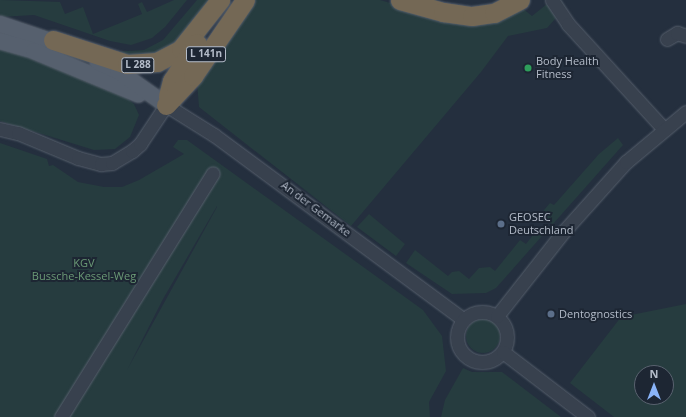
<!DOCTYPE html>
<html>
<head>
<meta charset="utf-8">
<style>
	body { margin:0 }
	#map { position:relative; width:686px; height:417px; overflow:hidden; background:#242f3e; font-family:"Open Sans",sans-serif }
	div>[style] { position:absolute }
	.green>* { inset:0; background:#263c3f }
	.round { border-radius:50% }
	.roads { filter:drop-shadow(0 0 1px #565f6c) drop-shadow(0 0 1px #565f6c) }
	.minor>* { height:13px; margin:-6.5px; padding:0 6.5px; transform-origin:6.5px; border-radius:6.5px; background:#38414e }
	.minor>.ring { margin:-6.5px; padding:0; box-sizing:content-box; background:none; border:13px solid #38414e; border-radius:50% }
	.major>* { height:16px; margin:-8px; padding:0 8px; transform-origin:8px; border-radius:8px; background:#56606e }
	.highway>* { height:19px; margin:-9.5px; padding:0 9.5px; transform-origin:9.5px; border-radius:9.5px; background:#746855 }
	.dots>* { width:11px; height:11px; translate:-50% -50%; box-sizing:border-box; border:2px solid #1d2633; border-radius:50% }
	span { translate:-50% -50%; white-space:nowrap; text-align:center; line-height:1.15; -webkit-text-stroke:4px #1d2633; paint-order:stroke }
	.shield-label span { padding:1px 3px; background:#1d2633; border:1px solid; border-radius:3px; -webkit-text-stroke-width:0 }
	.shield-label { font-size:10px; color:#b4bcc9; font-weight:700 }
	.poi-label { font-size:11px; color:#b4bcc9 }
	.left { translate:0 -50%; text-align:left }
	.street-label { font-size:11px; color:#b4bcc9 }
	.park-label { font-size:11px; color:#6b9a76 }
	.north { position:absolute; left:634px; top:365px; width:40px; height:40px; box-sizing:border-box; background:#1d2633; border:1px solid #59626f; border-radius:50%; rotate:0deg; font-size:11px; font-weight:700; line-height:16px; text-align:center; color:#b4bcc9 }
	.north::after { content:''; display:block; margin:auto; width:14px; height:18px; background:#8ab4f8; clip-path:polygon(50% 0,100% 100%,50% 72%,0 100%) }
</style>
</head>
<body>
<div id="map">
	<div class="green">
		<i style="clip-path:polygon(0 0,60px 2px,65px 14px,83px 7px,93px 34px,142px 14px,138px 4px,142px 2px,147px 12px,174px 0,187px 0,165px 27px,152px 38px,131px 45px,110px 41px,34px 15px,0 17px)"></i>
		<i style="clip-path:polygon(197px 0,211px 0,180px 43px,143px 59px,110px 52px,144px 50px,163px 40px)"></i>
		<i style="clip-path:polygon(253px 0,380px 0,456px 22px,522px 8px,532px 16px,547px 4px,556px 18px,547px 28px,508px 36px,481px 72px,351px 226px,199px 107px,197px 82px)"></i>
		<i style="clip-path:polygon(0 47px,19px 52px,102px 85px,128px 99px,134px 104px,139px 115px,130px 137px,115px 149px,94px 150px,0 121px)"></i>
		<i style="clip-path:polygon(618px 138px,623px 145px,553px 224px,538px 217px,550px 203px,554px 205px,599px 154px)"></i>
		<i style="clip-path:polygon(evenodd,178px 140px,187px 140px,423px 310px,442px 336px,446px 371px,429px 402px,430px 417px,0 417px,0 143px,47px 159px,49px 166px,53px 165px,78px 182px,104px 187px,122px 187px,139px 180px,184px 154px,173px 147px,178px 140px,217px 206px,217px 207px,127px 370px,163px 299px,217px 206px)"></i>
		<i style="clip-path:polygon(369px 214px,405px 244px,396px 256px,357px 227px)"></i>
		<i style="clip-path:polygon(536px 231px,542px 236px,496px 288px,486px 293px,452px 294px,406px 263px,415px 250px,448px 276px,452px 272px,459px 271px,469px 279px,479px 268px,490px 267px,495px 271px,520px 240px,526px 244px)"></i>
		<i style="clip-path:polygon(evenodd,686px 304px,686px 417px,614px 417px,570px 383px,621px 317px,686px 304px,642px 373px,666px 373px,666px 397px,642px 397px,642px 373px)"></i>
		<i class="round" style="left:466px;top:319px;width:34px;height:34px"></i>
		<i style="clip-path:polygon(463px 368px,472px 372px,502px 372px,561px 417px,441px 417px,445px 400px)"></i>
	</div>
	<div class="roads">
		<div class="minor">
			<i style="left:552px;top:0;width:29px;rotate:56deg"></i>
			<i style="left:568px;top:24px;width:142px;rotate:47.6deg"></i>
			<i style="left:667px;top:39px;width:12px;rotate:-31deg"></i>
			<i style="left:677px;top:33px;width:9px;rotate:18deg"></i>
			<i style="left:0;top:129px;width:18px;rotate:13deg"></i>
			<i style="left:18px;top:133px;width:65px;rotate:22.6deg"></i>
			<i style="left:78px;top:158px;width:24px;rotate:15deg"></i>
			<i style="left:101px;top:164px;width:11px;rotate:-5deg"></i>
			<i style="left:112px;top:163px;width:23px;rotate:-31deg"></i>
			<i style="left:132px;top:151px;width:11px;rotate:-41deg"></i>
			<i style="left:140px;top:144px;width:47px;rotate:-56.3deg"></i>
			<i style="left:166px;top:105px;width:57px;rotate:32deg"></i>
			<i style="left:214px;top:135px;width:310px;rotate:36.5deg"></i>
			<i class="ring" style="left:457px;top:312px;width:37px;height:37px"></i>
			<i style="left:497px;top:316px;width:108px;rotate:-51.8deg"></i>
			<i style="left:564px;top:231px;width:93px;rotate:-48.1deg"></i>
			<i style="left:626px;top:162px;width:78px;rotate:-39.8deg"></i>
			<i style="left:503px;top:352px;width:107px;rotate:37.4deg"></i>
			<i style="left:61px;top:417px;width:287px;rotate:-58.1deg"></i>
		</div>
		<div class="major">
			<i style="left:0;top:24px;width:69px;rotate:18.7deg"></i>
			<i style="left:0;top:41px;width:35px;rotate:16deg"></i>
			<i style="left:34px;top:51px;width:113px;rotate:22.5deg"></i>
			<i style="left:98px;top:62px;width:22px;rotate:24deg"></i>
			<i style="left:118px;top:71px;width:59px;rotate:35.3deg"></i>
		</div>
		<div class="highway">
			<i style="left:400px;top:0;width:45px;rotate:15.6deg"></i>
			<i style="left:443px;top:12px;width:29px;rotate:8deg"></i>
			<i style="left:472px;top:16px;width:22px;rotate:-8deg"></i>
			<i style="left:494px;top:13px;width:29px;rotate:-27deg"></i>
			<i style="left:53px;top:40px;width:78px;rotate:18deg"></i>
			<i style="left:127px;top:64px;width:30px;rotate:-4deg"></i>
			<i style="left:157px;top:62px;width:27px;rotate:-28deg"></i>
			<i style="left:181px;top:49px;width:63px;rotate:-51.5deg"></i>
			<i style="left:168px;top:96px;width:16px;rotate:-75deg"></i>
			<i style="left:172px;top:81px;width:45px;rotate:-56.7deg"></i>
			<i style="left:166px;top:105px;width:40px;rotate:-47deg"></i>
			<i style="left:193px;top:76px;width:92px;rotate:-55.6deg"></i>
		</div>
	</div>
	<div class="dots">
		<i style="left:528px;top:68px;background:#2e9e5b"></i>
		<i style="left:501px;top:224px;background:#5c6f8a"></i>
		<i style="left:551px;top:314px;background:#5c6f8a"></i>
	</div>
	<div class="shield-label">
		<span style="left:206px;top:54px">L 141n</span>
		<span style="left:138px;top:65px">L 288</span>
	</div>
	<div class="poi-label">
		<span class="left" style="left:536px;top:68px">Body Health<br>Fitness</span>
		<span class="left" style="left:509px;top:224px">GEOSEC<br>Deutschland</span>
		<span class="left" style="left:559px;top:314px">Dentognostics</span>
	</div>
	<div class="street-label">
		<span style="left:316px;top:209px;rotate:37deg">An der Gemarke</span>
	</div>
	<div class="park-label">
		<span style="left:84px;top:270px">KGV<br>Bussche-Kessel-Weg</span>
	</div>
	<div class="north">N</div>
</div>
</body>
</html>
